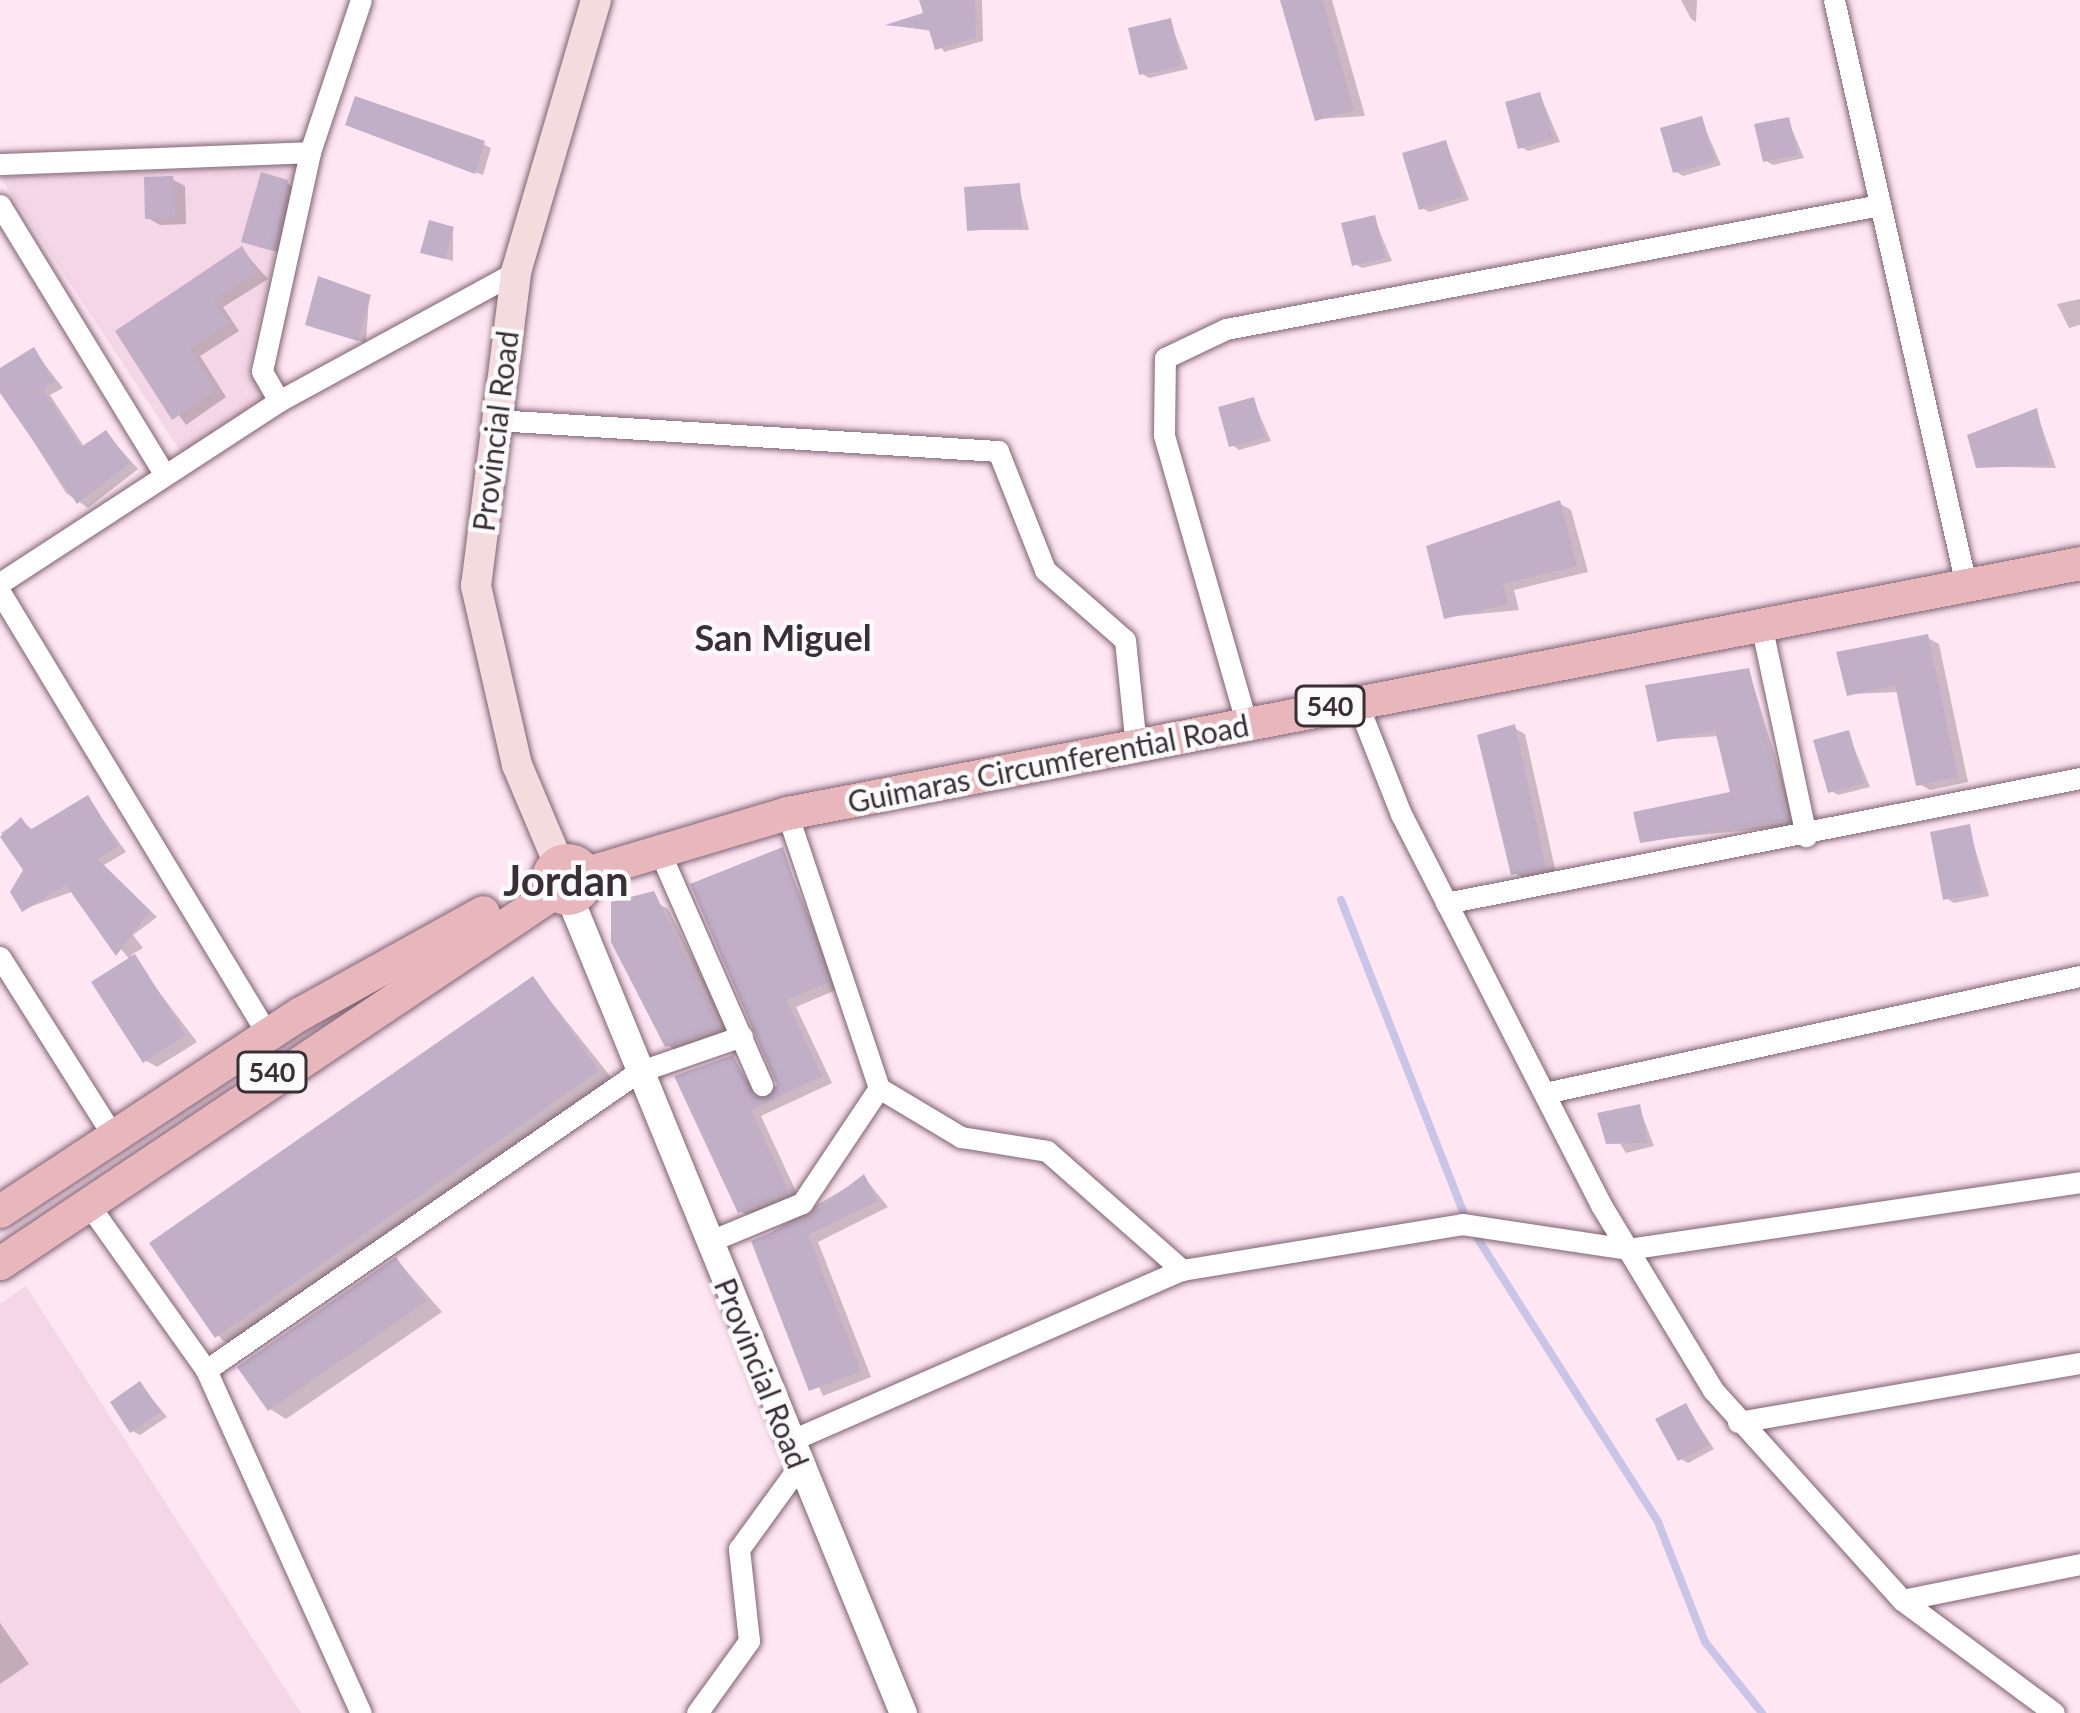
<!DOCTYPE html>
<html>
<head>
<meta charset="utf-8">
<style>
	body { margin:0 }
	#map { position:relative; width:2080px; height:1713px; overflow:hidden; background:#ffe6f3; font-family:Lato,sans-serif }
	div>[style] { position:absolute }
	.built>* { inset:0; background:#f4d6e6 }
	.shadow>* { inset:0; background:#0003 }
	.stream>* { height:8px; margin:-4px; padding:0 4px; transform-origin:4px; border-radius:4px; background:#c8c5e6 }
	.building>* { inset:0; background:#c1afc8 }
	.roads { filter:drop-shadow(0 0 3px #7e6372) drop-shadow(0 0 3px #7e6372) }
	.minor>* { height:21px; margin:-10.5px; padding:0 10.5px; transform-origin:10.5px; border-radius:10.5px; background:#fff }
	.tertiary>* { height:27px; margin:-13.5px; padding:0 13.5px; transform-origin:13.5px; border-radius:13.5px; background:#fff }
	.secondary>* { height:30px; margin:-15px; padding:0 15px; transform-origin:15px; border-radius:15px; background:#f3dbde }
	.primary>* { height:33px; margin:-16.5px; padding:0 16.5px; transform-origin:16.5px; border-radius:16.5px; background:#e8b7bc }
	.primary>.ring { margin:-16.5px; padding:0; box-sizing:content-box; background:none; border:33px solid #e8b7bc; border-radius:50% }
	span { translate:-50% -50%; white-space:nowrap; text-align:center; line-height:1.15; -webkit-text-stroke:9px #fbfbfb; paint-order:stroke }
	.shield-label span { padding:3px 9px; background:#fbfbfb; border:3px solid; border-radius:9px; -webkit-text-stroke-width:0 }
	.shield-label { font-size:27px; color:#3b2f36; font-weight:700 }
	.street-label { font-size:30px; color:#3b2f36 }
	.quarter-label { font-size:36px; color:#3b2f36; font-weight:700 }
	.district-label { font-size:42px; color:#3b2f36; font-weight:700 }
</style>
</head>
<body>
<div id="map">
	<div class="built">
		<i style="clip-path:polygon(296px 165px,249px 367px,265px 402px,183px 455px,0 177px)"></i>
		<i style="clip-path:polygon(26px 1286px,301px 1713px,0 1713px,0 1304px)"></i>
	</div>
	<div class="shadow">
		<i style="clip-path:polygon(923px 0,982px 0,983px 41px,944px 52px,932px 31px,892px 25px,927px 15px)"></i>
		<i style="clip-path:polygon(1283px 0,1332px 0,1365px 116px,1317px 119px)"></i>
		<i style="clip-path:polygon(1681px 0,1697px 0,1696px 22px,1691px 19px)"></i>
		<i style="clip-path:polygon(1170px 21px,1188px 69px,1149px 78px,1141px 73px)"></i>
		<i style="clip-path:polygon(1540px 95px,1560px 142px,1528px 151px,1521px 147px)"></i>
		<i style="clip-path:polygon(1701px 119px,1721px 165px,1683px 176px,1675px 171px)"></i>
		<i style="clip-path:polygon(1788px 120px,1804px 158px,1773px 165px,1765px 160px)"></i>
		<i style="clip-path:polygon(356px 128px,483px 144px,491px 148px,483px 175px)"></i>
		<i style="clip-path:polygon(1446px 143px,1469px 200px,1429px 212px,1422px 208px)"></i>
		<i style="clip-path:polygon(172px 179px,185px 186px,186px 224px,160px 225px,148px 218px)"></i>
		<i style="clip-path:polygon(287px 183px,299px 190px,285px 255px,245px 240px)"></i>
		<i style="clip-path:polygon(1019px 186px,1029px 230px,970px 230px)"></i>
		<i style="clip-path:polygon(1374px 218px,1392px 261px,1362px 268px,1355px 264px)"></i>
		<i style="clip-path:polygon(453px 229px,453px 261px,431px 255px)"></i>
		<i style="clip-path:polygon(242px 250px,268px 279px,223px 307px,239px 331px,200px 356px,226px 397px,186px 425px,119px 332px)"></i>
		<i style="clip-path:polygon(369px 298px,366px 343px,316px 328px)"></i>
		<i style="clip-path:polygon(2080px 299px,2080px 325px,2069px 328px,2057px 304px)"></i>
		<i style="clip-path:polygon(34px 351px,63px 388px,50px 395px,85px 448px,106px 433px,138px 469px,88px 508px,66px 493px,0 388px,0 372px)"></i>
		<i style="clip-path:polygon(1253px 400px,1271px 441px,1239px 450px,1232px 445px)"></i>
		<i style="clip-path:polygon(2036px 411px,2056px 468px,1979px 466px)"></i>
		<i style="clip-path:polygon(1559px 503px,1571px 510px,1588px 572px,1514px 590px,1519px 610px,1447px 617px)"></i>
		<i style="clip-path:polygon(1928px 638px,1939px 644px,1968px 782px,1930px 790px,1919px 784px,1899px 692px,1849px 694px)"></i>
		<i style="clip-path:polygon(1749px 671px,1796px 825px,1643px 841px,1734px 794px,1720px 736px,1660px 740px)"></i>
		<i style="clip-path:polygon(1514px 728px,1525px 734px,1556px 873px,1525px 879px,1514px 873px)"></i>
		<i style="clip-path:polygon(1848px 733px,1870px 787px,1838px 795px,1831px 791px)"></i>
		<i style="clip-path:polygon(88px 799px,126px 852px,104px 865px,157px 917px,133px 935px,143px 948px,131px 955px,197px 1042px,157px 1067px,145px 1060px,130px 960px,74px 891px,24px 909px,26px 870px,1px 833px,21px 820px,34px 831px)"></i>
		<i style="clip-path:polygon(1969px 828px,1989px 896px,1954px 903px,1946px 898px)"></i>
		<i style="clip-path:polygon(782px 850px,838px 989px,796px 1007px,832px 1083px,761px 1116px,799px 1198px,752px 1218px,740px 1211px,732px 1058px,760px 1098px,781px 1087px)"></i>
		<i style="clip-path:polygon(655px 902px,668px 909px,731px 1034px,680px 1052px,667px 1045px)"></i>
		<i style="clip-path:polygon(533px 979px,614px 1081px,239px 1349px,222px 1340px,153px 1243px)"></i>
		<i style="clip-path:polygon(1639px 1107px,1654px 1146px,1626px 1153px,1602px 1115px)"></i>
		<i style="clip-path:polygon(864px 1177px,888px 1207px,818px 1242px,871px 1377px,823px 1396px,755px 1242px)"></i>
		<i style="clip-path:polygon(397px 1260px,442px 1312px,286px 1419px,270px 1409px)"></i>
		<i style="clip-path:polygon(141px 1385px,167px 1417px,140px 1435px,132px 1431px)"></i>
		<i style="clip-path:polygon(1686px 1406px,1714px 1449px,1688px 1463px,1681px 1459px)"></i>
		<i style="clip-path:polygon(0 1623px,29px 1664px,0 1684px)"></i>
	</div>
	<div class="stream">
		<i style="left:1341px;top:900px;width:337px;rotate:68.6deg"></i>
		<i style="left:1478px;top:1239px;width:335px;rotate:57.5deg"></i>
		<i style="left:1658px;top:1522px;width:129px;rotate:68.6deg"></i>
		<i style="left:1705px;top:1642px;width:91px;rotate:51.2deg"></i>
	</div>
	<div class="building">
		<i style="clip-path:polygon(919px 0,975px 0,976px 38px,935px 50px,929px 30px,885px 25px,923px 13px)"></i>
		<i style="clip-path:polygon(1280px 0,1323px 0,1354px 110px,1315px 121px)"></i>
		<i style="clip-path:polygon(1171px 18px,1182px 66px,1139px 75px,1128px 28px)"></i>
		<i style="clip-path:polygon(1540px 92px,1554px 139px,1518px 149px,1505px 102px)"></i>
		<i style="clip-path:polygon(355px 96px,485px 141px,475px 174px,345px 125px)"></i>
		<i style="clip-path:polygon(1702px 116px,1715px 161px,1673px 173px,1660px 128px)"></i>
		<i style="clip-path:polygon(1789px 117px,1798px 155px,1763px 162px,1754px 124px)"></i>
		<i style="clip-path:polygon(1446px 140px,1463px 196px,1419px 210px,1402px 153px)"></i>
		<i style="clip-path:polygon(261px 172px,288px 180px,273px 251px,241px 242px)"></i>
		<i style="clip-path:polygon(173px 176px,175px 218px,145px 219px,144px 177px)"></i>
		<i style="clip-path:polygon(1020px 183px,1023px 227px,967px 231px,964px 187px)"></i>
		<i style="clip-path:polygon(1375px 215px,1386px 258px,1352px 266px,1341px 223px)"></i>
		<i style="clip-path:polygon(429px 220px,454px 227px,445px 259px,420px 253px)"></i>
		<i style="clip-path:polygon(242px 246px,258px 272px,213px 300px,229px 324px,190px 348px,215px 390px,172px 420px,115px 331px)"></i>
		<i style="clip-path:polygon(318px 276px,371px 295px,358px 341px,305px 325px)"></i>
		<i style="clip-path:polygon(34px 347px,55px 382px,43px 389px,81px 447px,106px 430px,130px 463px,77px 504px,0 393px,0 368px)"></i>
		<i style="clip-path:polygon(1254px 397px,1265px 437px,1229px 447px,1218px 407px)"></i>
		<i style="clip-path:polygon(2037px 408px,2050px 465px,1976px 468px,1967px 435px)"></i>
		<i style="clip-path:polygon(1560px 500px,1577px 566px,1503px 584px,1508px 604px,1444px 619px,1426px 546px)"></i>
		<i style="clip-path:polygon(1928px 634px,1958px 777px,1916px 786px,1895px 685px,1847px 696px,1836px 652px)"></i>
		<i style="clip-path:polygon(1749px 668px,1787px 820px,1640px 843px,1633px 812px,1730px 792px,1715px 730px,1657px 742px,1645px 685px)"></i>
		<i style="clip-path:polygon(1515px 724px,1546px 868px,1511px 875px,1477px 735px)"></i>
		<i style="clip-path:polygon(1849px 730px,1864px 783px,1828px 793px,1813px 740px)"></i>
		<i style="clip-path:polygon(88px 795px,119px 846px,97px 859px,150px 911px,116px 956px,66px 885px,22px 912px,10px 892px,23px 870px,0 837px,21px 817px,30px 830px)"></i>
		<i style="clip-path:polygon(1970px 824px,1983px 893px,1943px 900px,1930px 832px)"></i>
		<i style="clip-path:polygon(783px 847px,828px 983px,786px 1000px,822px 1076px,751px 1110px,789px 1192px,738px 1213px,674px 1076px,733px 1055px,754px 1098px,777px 1085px,690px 884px)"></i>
		<i style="clip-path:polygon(654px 891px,720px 1028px,665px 1047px,611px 942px,611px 902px)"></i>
		<i style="clip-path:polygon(135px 954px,186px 1035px,143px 1063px,91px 982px)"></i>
		<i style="clip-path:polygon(533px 976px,599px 1071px,215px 1338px,149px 1243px)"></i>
		<i style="clip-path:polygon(1640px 1104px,1648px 1143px,1606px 1144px,1597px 1113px)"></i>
		<i style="clip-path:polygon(864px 1174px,878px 1201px,808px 1235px,861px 1371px,809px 1391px,751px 1241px,808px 1217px)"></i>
		<i style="clip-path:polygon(396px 1257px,427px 1301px,268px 1411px,237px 1367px)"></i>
		<i style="clip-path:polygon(140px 1381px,161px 1412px,130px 1433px,110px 1402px)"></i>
		<i style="clip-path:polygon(1686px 1403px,1709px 1445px,1678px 1461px,1655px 1419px)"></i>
	</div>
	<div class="roads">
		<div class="minor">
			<i style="left:1834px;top:0;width:600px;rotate:77.28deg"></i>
			<i style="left:0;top:164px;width:310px;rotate:-2.2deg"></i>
			<i style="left:0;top:205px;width:313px;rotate:58.6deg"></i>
			<i style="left:279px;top:401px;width:34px;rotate:-120deg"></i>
			<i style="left:262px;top:371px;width:224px;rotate:-77.6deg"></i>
			<i style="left:310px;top:152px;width:160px;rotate:-71.5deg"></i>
			<i style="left:495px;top:420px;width:504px;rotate:3.53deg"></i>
			<i style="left:998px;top:451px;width:128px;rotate:68.4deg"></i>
			<i style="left:1045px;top:570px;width:106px;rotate:41.2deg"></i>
			<i style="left:1125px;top:640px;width:107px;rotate:84.1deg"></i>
			<i style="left:0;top:583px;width:333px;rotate:-33.1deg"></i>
			<i style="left:279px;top:401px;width:270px;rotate:-28.6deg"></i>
			<i style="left:0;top:592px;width:518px;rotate:58.83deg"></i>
			<i style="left:1761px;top:624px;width:217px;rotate:78deg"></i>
			<i style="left:1356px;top:700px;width:123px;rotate:68.5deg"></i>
			<i style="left:1401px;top:814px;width:439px;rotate:62.9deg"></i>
			<i style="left:1601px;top:1205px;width:216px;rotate:58.8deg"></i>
			<i style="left:1713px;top:1390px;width:283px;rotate:48deg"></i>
			<i style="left:1902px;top:1600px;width:189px;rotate:36.6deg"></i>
			<i style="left:1247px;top:725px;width:302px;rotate:-106deg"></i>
			<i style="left:1164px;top:435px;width:77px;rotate:-89.3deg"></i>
			<i style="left:1165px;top:358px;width:68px;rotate:-25.4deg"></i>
			<i style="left:1226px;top:329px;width:666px;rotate:-10.74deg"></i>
			<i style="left:787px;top:813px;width:290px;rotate:71.5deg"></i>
			<i style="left:879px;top:1088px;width:96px;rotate:30.9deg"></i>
			<i style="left:961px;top:1137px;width:87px;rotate:9.2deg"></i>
			<i style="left:1047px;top:1151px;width:180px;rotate:41.4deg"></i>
			<i style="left:658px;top:848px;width:259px;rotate:66.3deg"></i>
			<i style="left:1446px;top:903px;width:646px;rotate:-11.15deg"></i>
			<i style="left:0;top:957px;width:209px;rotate:57.7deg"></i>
			<i style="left:1545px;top:1093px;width:548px;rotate:-12.34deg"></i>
			<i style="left:86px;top:1201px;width:207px;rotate:54.6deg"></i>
			<i style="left:206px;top:1370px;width:376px;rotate:65.7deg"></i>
			<i style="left:708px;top:1242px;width:102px;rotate:-22.5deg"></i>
			<i style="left:802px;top:1203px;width:138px;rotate:-56.2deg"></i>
			<i style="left:206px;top:1370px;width:525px;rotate:-34.6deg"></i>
			<i style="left:638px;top:1072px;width:110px;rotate:-19.1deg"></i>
			<i style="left:1738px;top:1422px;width:347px;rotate:-9.8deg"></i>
			<i style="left:790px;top:1441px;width:428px;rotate:-23.6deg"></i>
			<i style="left:1182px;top:1270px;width:284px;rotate:-9.3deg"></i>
			<i style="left:1462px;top:1224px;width:167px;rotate:8.6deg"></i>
			<i style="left:1627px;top:1249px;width:458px;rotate:-8.4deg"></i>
			<i style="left:1902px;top:1600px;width:182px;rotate:-11.4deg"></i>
			<i style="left:697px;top:1713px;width:89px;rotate:-54.2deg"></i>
			<i style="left:749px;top:1641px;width:93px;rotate:-96.2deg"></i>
			<i style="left:739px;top:1549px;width:104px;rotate:-54deg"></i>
		</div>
		<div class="tertiary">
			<i style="left:570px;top:899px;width:879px;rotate:67.75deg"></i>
		</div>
		<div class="secondary">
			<i style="left:558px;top:862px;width:105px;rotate:-112.9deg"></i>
			<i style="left:517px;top:765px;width:184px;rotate:-102.9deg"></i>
			<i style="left:476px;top:586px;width:317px;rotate:-82.7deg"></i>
			<i style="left:516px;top:272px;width:284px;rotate:-73.6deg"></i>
		</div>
		<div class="primary">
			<i class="ring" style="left:548px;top:860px;width:5px;height:5px"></i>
			<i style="left:586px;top:873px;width:210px;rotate:-16.6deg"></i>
			<i style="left:787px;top:813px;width:1317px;rotate:-10.94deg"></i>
			<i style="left:0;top:1211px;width:358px;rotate:-33.4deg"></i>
			<i style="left:299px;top:1014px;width:210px;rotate:-29deg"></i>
			<i style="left:0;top:1263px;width:665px;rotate:-33.79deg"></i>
		</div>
	</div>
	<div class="shield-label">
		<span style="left:1330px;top:706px">540</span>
		<span style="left:272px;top:1072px">540</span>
	</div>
	<div class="street-label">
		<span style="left:495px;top:431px;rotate:-83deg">Provincial Road</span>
		<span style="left:1048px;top:763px;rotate:-11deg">Guimaras Circumferential Road</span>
		<span style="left:762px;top:1373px;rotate:68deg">Provincial Road</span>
	</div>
	<div class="quarter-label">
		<span style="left:783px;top:638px">San Miguel</span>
	</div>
	<div class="district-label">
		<span style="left:566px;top:880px">Jordan</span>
	</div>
</div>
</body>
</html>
